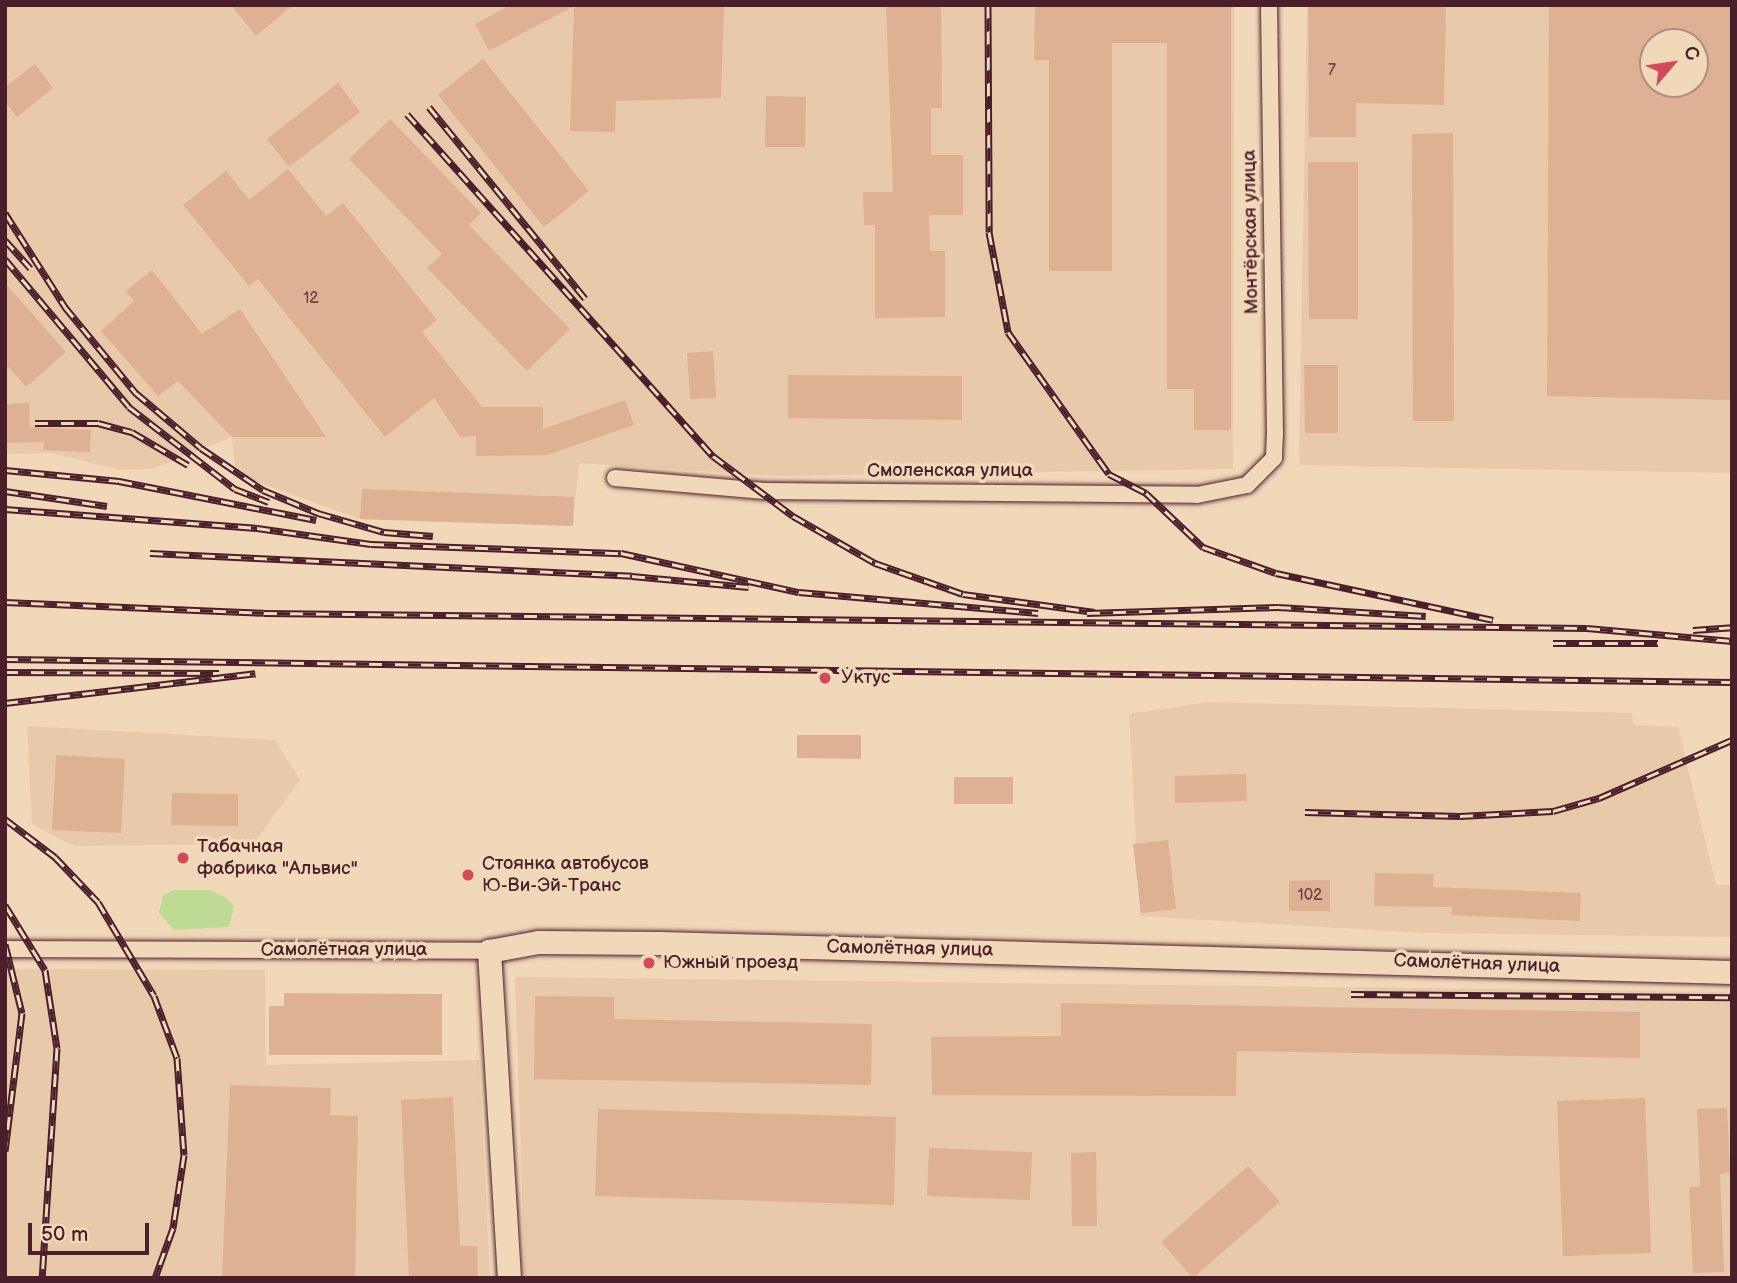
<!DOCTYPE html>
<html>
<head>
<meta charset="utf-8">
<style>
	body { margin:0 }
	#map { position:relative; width:1737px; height:1283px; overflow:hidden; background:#f1d8b8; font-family:"Balsamiq Sans",sans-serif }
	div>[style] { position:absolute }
	.built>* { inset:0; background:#e8c9aa }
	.green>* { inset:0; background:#bfdb93 }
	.building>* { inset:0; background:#deb194 }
	.roads { filter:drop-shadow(0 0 2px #4a1f2b) drop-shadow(0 0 2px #4a1f2b) }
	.minor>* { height:16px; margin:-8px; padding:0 8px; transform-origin:8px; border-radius:8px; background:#f1d8b8 }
	.secondary>* { height:23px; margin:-11.5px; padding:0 11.5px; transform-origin:11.5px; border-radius:11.5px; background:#f1d8b8 }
	.rail>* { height:7px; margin-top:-3.5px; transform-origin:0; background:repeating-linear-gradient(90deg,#f1d8b8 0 13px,#4a1f2b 0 26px); box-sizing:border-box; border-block:2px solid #4a1f2b }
	.dots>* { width:19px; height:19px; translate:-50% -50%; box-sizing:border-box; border:4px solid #f1d8b8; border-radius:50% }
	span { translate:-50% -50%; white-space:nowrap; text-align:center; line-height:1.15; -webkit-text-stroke:7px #f1d8b8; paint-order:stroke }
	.number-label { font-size:16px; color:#6f4445 }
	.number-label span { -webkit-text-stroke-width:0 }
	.street-label { font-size:19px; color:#4a1f2b }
	.poi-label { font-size:19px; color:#4a1f2b }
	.left { translate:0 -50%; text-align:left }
	.frame { position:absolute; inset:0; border:7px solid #4a1f2b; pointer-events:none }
	.north { position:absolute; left:1639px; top:28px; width:70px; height:70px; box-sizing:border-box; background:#f1d8b8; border:2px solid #ae8e80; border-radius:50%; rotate:61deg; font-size:19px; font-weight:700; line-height:28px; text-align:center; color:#4a1f2b }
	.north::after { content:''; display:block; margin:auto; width:24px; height:32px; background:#d1495b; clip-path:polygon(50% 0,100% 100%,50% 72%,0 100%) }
	.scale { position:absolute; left:28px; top:1223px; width:121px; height:32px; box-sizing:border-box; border:4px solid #4a1f2b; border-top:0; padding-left:9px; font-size:21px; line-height:24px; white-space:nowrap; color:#4a1f2b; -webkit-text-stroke:5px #f1d8b8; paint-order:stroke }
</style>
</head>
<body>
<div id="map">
	<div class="built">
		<i style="clip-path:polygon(5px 5px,1234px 5px,1233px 469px,778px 476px,579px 463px,573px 526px,360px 519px,255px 481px,235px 466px,232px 437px,153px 469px,119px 470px,52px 453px,5px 454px)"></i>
		<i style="clip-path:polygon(evenodd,1307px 5px,1732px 5px,1732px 473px,1299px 465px,1307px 5px,1653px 42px,1695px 42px,1695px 84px,1653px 84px,1653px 42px)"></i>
		<i style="clip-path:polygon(1208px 702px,1632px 713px,1633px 725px,1678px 727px,1716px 885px,1732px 885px,1732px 937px,1423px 933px,1140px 916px,1129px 714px)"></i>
		<i style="clip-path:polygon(27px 726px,275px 740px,300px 780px,253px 844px,74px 846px,32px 824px)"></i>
		<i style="clip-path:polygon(5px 969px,265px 970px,266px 1065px,479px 1060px,490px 1278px,5px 1278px)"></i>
		<i style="clip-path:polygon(515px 977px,1732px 992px,1732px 1278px,525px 1278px)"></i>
	</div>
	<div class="green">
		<i style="clip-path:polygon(175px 890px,211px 890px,226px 898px,234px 906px,229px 927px,174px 930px,159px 913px,163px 895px)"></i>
	</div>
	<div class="building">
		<i style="clip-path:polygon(231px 5px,293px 5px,256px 36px)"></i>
		<i style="clip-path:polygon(510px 5px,724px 5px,721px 98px,616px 101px,615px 132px,570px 131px,574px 6px,489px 51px,475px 24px)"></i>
		<i style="clip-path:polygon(886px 5px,941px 5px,942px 108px,931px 108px,931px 155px,963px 155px,963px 215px,929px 215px,930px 251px,945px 251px,945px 317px,875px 318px,875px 225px,864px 225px,863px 192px,893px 192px)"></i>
		<i style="clip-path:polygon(1035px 5px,1231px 5px,1231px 430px,1194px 430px,1194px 389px,1167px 389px,1167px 43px,1112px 43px,1112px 271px,1049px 271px,1049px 60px,1034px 60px)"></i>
		<i style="clip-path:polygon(1308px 5px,1446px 5px,1444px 105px,1356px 103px,1356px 137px,1309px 137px)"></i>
		<i style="clip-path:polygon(evenodd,1549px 5px,1732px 5px,1732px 400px,1547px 396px,1549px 5px,1653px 42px,1695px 42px,1695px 84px,1653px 84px,1653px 42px)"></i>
		<i style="clip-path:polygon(483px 59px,589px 191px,544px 227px,438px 95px)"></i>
		<i style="clip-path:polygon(35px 64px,53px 88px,17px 117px,5px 102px,5px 87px)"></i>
		<i style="clip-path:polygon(338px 83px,360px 112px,289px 167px,267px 139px)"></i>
		<i style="clip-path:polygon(766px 96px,806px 97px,805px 147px,765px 147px)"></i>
		<i style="clip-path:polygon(390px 119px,481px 213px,469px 225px,570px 329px,527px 371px,427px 268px,442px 254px,349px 159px)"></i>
		<i style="clip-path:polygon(1453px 133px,1454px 421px,1413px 421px,1412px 134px)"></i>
		<i style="clip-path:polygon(1308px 162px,1358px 162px,1358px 319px,1309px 319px)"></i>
		<i style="clip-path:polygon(288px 169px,326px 216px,343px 203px,437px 320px,422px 332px,482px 407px,543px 407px,543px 429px,625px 400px,634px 425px,547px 455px,476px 456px,476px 436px,460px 437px,434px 398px,385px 437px,258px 279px,249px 286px,183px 205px,226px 171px,249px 200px)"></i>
		<i style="clip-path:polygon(152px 270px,202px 334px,240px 309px,326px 437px,232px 437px,178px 381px,158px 396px,101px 331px,134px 301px,126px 291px)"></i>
		<i style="clip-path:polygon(5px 283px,66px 352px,26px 387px,5px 363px)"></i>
		<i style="clip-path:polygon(713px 351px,716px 398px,690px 399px,687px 353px)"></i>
		<i style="clip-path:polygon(1304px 365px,1338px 365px,1338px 433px,1305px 433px)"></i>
		<i style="clip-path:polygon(788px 375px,962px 376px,962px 420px,788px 418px)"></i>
		<i style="clip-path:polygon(29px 403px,30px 427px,91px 430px,90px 452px,43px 450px,44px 442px,5px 443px,5px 404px)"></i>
		<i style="clip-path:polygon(362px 489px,574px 497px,573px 526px,360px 519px)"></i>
		<i style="clip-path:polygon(797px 735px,861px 735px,861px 759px,797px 758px)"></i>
		<i style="clip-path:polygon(56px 755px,125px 759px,121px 833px,52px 830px)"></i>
		<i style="clip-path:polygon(1246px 774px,1247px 801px,1175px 803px,1175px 776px)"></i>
		<i style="clip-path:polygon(954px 777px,1013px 777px,1013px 804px,954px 804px)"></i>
		<i style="clip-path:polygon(172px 793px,238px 794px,238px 826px,171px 825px)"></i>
		<i style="clip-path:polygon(1168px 840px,1176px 909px,1141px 913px,1133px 844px)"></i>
		<i style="clip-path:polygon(1375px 873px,1434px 874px,1433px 887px,1581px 893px,1580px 921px,1451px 915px,1452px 907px,1374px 906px)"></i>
		<i style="clip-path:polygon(1330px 880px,1330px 911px,1289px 911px,1289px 881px)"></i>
		<i style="clip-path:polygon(284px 993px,442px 994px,442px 1055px,269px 1055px,269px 1006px,284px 1006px)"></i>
		<i style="clip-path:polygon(535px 996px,614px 997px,614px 1019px,872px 1024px,871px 1085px,534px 1079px)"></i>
		<i style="clip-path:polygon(1061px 1003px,1640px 1012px,1640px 1058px,1237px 1051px,1236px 1096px,932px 1095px,931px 1037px,1061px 1036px)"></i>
		<i style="clip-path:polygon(230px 1085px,331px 1088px,330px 1115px,358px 1116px,355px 1278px,222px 1278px)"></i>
		<i style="clip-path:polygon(453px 1097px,460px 1246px,477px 1246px,478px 1278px,409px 1278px,401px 1100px)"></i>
		<i style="clip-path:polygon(1645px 1098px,1651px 1253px,1563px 1256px,1557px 1101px)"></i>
		<i style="clip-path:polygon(1727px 1108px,1730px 1173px,1720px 1174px,1724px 1272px,1693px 1273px,1689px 1187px,1700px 1187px,1697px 1109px)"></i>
		<i style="clip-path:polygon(598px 1109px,896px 1117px,894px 1205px,595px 1196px)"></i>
		<i style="clip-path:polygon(929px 1148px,1032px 1152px,1030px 1200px,927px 1196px)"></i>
		<i style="clip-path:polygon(1096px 1152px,1097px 1226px,1072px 1226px,1071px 1153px)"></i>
		<i style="clip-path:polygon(1248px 1166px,1280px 1202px,1193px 1278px,1161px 1242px)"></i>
	</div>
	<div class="roads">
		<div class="minor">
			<i style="left:615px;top:478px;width:150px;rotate:5deg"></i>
			<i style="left:764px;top:491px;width:433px;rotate:0.5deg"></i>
			<i style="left:1197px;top:495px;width:51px;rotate:-11.3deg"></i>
			<i style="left:1247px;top:485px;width:38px;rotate:-45deg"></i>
			<i style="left:1274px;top:458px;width:23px;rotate:-88deg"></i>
			<i style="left:1275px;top:435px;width:430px;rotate:-90.8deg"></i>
			<i style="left:5px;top:949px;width:484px;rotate:0.2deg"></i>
		</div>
		<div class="secondary">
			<i style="left:509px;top:1278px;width:328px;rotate:-93.5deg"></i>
			<i style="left:489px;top:951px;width:50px;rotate:-10.4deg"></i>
			<i style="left:538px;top:942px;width:122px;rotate:0.5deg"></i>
			<i style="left:660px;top:943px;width:1072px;rotate:1.55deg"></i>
		</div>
	</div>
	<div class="rail">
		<i style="left:988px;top:5px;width:227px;rotate:89.7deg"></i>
		<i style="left:989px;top:232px;width:102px;rotate:79.2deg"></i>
		<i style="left:1008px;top:332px;width:174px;rotate:54.6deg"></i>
		<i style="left:1109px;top:474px;width:42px;rotate:27.2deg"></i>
		<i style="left:1146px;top:493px;width:79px;rotate:43.5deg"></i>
		<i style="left:1203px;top:547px;width:77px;rotate:19.6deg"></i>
		<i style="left:1276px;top:573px;width:222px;rotate:12.2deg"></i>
		<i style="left:429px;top:107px;width:247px;rotate:50.8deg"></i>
		<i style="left:407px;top:114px;width:459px;rotate:48.2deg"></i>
		<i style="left:713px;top:456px;width:100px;rotate:36.9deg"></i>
		<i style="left:793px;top:516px;width:95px;rotate:29.8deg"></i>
		<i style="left:875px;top:563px;width:93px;rotate:19.4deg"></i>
		<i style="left:963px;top:594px;width:133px;rotate:7.8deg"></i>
		<i style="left:5px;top:213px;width:112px;rotate:57.4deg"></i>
		<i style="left:65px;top:307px;width:112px;rotate:50.5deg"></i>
		<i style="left:136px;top:393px;width:85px;rotate:40.2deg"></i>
		<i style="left:201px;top:448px;width:75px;rotate:34.1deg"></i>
		<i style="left:263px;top:490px;width:60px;rotate:22.7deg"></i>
		<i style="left:318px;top:513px;width:69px;rotate:16.1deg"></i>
		<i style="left:384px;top:532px;width:49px;rotate:4.7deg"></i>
		<i style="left:5px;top:240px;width:38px;rotate:48deg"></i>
		<i style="left:5px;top:259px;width:193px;rotate:50deg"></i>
		<i style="left:129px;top:407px;width:134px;rotate:37.7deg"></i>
		<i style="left:235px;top:489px;width:36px;rotate:21deg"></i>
		<i style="left:35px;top:423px;width:63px"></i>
		<i style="left:98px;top:423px;width:35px;rotate:15deg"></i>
		<i style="left:132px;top:432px;width:65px;rotate:30.5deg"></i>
		<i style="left:5px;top:470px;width:115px;rotate:5.5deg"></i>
		<i style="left:119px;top:481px;width:201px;rotate:11.2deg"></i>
		<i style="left:5px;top:491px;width:103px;rotate:8.4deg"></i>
		<i style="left:5px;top:509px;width:253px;rotate:4.3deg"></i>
		<i style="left:257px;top:528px;width:115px;rotate:8deg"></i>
		<i style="left:371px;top:544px;width:250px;rotate:2.1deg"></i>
		<i style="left:621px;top:553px;width:182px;rotate:12.4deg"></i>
		<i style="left:799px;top:592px;width:240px;rotate:5deg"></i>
		<i style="left:150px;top:553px;width:483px;rotate:2.7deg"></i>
		<i style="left:632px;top:576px;width:117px;rotate:5.4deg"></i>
		<i style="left:5px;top:602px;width:259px;rotate:2.4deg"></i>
		<i style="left:264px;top:613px;width:1323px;rotate:0.65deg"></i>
		<i style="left:1587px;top:628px;width:146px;rotate:5.1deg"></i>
		<i style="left:1087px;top:613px;width:191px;rotate:-1.8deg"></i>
		<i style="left:1278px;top:607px;width:148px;rotate:3.5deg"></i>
		<i style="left:1693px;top:630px;width:39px;rotate:-4deg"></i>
		<i style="left:1553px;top:643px;width:105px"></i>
		<i style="left:5px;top:659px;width:1727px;rotate:0.76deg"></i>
		<i style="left:5px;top:672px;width:214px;rotate:0.3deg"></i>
		<i style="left:5px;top:703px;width:252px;rotate:-6.8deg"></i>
		<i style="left:1305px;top:812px;width:155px;rotate:1.5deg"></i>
		<i style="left:1460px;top:816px;width:93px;rotate:-3.1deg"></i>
		<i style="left:1553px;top:811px;width:48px;rotate:-15.8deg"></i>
		<i style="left:1599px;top:798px;width:145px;rotate:-23.6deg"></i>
		<i style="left:5px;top:819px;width:63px;rotate:37.2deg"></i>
		<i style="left:55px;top:857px;width:62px;rotate:46.3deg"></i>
		<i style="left:98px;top:902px;width:109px;rotate:59.2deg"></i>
		<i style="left:154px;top:996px;width:66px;rotate:69.6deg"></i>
		<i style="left:177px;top:1058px;width:97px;rotate:85.9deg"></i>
		<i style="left:184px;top:1155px;width:74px;rotate:98.6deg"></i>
		<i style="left:173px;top:1228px;width:53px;rotate:109.8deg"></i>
		<i style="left:5px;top:905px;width:76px;rotate:58.4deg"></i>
		<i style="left:45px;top:970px;width:79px;rotate:81.3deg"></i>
		<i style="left:57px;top:1048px;width:230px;rotate:93.7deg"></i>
		<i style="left:5px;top:944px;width:71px;rotate:76.2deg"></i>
		<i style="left:22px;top:1013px;width:139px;rotate:97deg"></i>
		<i style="left:1351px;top:994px;width:381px;rotate:0.5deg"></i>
	</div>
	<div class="dots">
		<i style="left:825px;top:678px;background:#d1495b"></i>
		<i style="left:183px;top:858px;background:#d1495b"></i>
		<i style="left:468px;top:875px;background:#d1495b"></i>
		<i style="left:649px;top:963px;background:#d1495b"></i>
	</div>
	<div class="number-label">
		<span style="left:1332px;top:71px">7</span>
		<span style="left:311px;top:299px">12</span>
		<span style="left:1310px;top:896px">102</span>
	</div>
	<div class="street-label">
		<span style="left:1251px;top:232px;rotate:-91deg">Монтёрская улица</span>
		<span style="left:950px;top:471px">Смоленская улица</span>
		<span style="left:910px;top:949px;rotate:1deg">Самолётная улица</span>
		<span style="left:344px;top:950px">Самолётная улица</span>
		<span style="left:1477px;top:964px;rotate:2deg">Самолётная улица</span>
	</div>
	<div class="poi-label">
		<span class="left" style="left:841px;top:678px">Уктус</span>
		<span class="left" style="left:197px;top:858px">Табачная<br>фабрика "Альвис"</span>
		<span class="left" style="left:482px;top:875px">Стоянка автобусов<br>Ю-Ви-Эй-Транс</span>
		<span class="left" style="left:663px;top:963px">Южный проезд</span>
	</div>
	<div class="frame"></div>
	<div class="north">С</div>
	<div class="scale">50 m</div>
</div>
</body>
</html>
